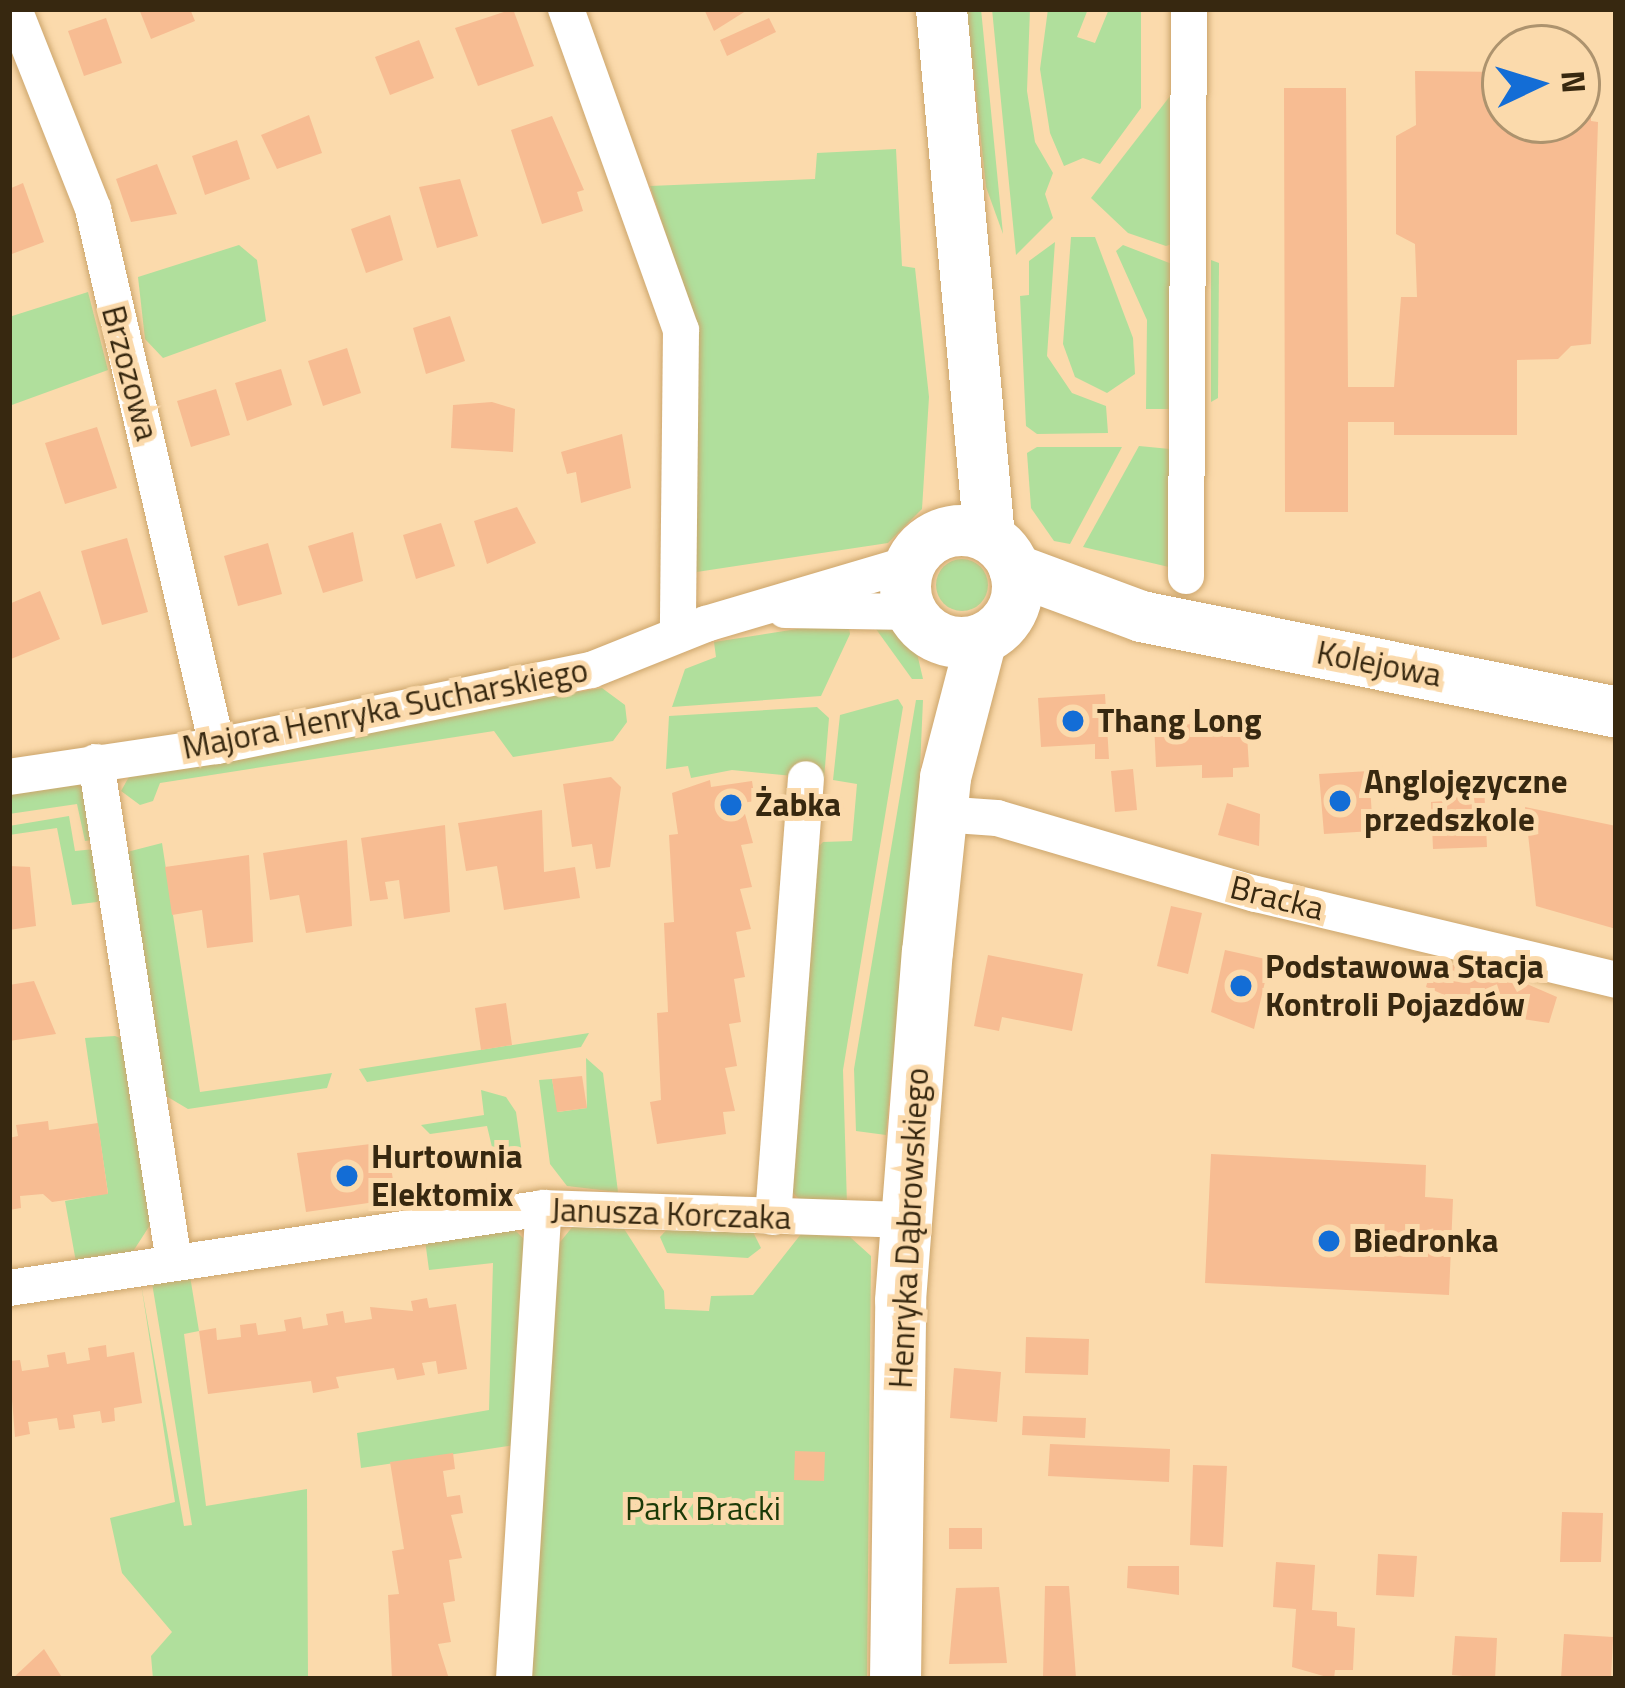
<!DOCTYPE html>
<html>
<head>
<meta charset="utf-8">
<style>
	body { margin:0 }
	#map { position:relative; width:1625px; height:1688px; overflow:hidden; background:#fbdaac; font-family:"Titillium Web",sans-serif }
	div>[style] { position:absolute }
	.green>* { inset:0; background:#b0df9c }
	.round { border-radius:50% }
	.building>* { inset:0; background:#f7bc92 }
	.roads { filter:drop-shadow(0 0 3px #cca56b) drop-shadow(0 0 3px #cca56b) }
	.street>* { height:36px; margin:-18px; padding:0 18px; transform-origin:18px; border-radius:18px; background:#fff }
	.secondary>* { height:51px; margin:-25.5px; padding:0 25.5px; transform-origin:25.5px; border-radius:25.5px; background:#fff }
	.secondary>.ring { margin:-25.5px; padding:0; box-sizing:content-box; background:none; border:51px solid #fff; border-radius:50% }
	.dots>* { width:33px; height:33px; translate:-50% -50%; box-sizing:border-box; border:6px solid #fbdaac; border-radius:50% }
	span { translate:-50% -50%; white-space:nowrap; text-align:center; line-height:1.15; -webkit-text-stroke:10px #fbdaac; paint-order:stroke }
	.street-label { font-size:33px; color:#372810 }
	.poi-label { font-size:33px; color:#372810; font-weight:700 }
	.left { translate:0 -50%; text-align:left }
	.park-label { font-size:33px; color:#1a3a07 }
	.frame { position:absolute; inset:0; border:12px solid #372810; pointer-events:none }
	.north { position:absolute; left:1481px; top:24px; width:120px; height:120px; box-sizing:border-box; background:#fbdaac; border:3px solid #ad936e; border-radius:50%; rotate:86deg; font-size:33px; font-weight:700; line-height:48px; text-align:center; color:#372810 }
	.north::after { content:''; display:block; margin:auto; width:42px; height:54px; background:#136dd6; clip-path:polygon(50% 0,100% 100%,50% 72%,0 100%) }
</style>
</head>
<body>
<div id="map">
	<div class="green">
		<i style="clip-path:polygon(967px 9px,981px 9px,1003px 234px,986px 187px)"></i>
		<i style="clip-path:polygon(992px 9px,1030px 9px,1027px 91px,1035px 142px,1053px 173px,1045px 194px,1053px 218px,1016px 255px)"></i>
		<i style="clip-path:polygon(1048px 9px,1088px 9px,1077px 37px,1095px 43px,1109px 9px,1141px 9px,1141px 108px,1100px 164px,1083px 158px,1064px 166px,1050px 133px,1040px 69px)"></i>
		<i style="clip-path:polygon(1174px 91px,1172px 244px,1166px 246px,1128px 233px,1091px 198px)"></i>
		<i style="clip-path:polygon(896px 149px,902px 266px,915px 268px,929px 397px,922px 509px,888px 543px,690px 573px,692px 313px,650px 186px,815px 179px,817px 153px)"></i>
		<i style="clip-path:polygon(1071px 237px,1095px 237px,1133px 338px,1135px 374px,1107px 393px,1075px 377px,1063px 344px)"></i>
		<i style="clip-path:polygon(1055px 242px,1047px 356px,1072px 393px,1106px 406px,1108px 433px,1037px 434px,1026px 426px,1020px 296px,1029px 295px,1029px 261px)"></i>
		<i style="clip-path:polygon(239px 245px,257px 260px,266px 321px,163px 358px,145px 339px,138px 277px)"></i>
		<i style="clip-path:polygon(1123px 245px,1172px 264px,1171px 409px,1146px 409px,1147px 320px,1116px 251px)"></i>
		<i style="clip-path:polygon(1211px 260px,1219px 263px,1218px 398px,1211px 402px)"></i>
		<i style="clip-path:polygon(88px 292px,108px 370px,9px 406px,9px 317px)"></i>
		<i style="clip-path:polygon(1139px 446px,1170px 449px,1169px 567px,1083px 547px)"></i>
		<i style="clip-path:polygon(1037px 447px,1122px 447px,1070px 544px,1054px 541px,1031px 508px,1027px 453px)"></i>
		<i class="round" style="left:936px;top:559px;width:52px;height:52px"></i>
		<i style="clip-path:polygon(868px 618px,912px 632px,923px 679px,912px 679px)"></i>
		<i style="clip-path:polygon(848px 621px,850px 634px,821px 696px,672px 707px,685px 669px,716px 657px,714px 642px)"></i>
		<i style="clip-path:polygon(602px 688px,625px 705px,627px 722px,613px 741px,513px 757px,494px 731px,160px 783px,153px 801px,140px 805px,121px 791px,135px 766px)"></i>
		<i style="clip-path:polygon(898px 699px,903px 707px,843px 1070px,847px 1205px,802px 1202px,787px 1187px,813px 852px,823px 842px,852px 841px,857px 784px,833px 780px,840px 715px)"></i>
		<i style="clip-path:polygon(916px 700px,923px 700px,919px 791px,886px 1135px,856px 1131px,854px 1069px)"></i>
		<i style="clip-path:polygon(817px 707px,829px 718px,824px 779px,732px 770px,691px 778px,688px 766px,666px 769px,669px 716px)"></i>
		<i style="clip-path:polygon(86px 782px,94px 840px,85px 841px,77px 804px,9px 814px,9px 787px)"></i>
		<i style="clip-path:polygon(69px 816px,75px 851px,95px 849px,104px 896px,97px 902px,72px 905px,57px 828px,9px 835px,9px 826px)"></i>
		<i style="clip-path:polygon(162px 843px,200px 1092px,332px 1073px,327px 1088px,188px 1109px,166px 1096px,127px 852px)"></i>
		<i style="clip-path:polygon(589px 1033px,581px 1047px,367px 1082px,359px 1069px)"></i>
		<i style="clip-path:polygon(115px 1036px,126px 1040px,152px 1222px,132px 1253px,76px 1262px,65px 1201px,108px 1193px,85px 1038px)"></i>
		<i style="clip-path:polygon(586px 1058px,603px 1073px,618px 1192px,567px 1186px,550px 1164px,539px 1080px,552px 1079px,558px 1112px,587px 1108px)"></i>
		<i style="clip-path:polygon(481px 1090px,506px 1097px,516px 1112px,523px 1161px,496px 1164px,487px 1126px,430px 1134px,421px 1125px,484px 1115px)"></i>
		<i style="clip-path:polygon(621px 1224px,664px 1291px,665px 1309px,709px 1311px,711px 1296px,753px 1295px,801px 1234px,850px 1237px,871px 1256px,867px 1679px,524px 1679px,556px 1247px,574px 1225px)"></i>
		<i style="clip-path:polygon(670px 1226px,753px 1232px,761px 1248px,748px 1258px,667px 1253px,660px 1237px)"></i>
		<i style="clip-path:polygon(515px 1230px,525px 1240px,515px 1445px,361px 1468px,357px 1433px,489px 1410px,493px 1263px,429px 1270px,425px 1240px)"></i>
		<i style="clip-path:polygon(190px 1276px,199px 1331px,184px 1334px,206px 1506px,307px 1489px,308px 1679px,153px 1679px,151px 1656px,172px 1632px,122px 1573px,110px 1518px,175px 1502px,141px 1284px,184px 1526px,192px 1525px,152px 1283px)"></i>
	</div>
	<div class="building">
		<i style="clip-path:polygon(139px 9px,190px 9px,195px 21px,151px 39px)"></i>
		<i style="clip-path:polygon(513px 9px,534px 66px,478px 86px,455px 28px)"></i>
		<i style="clip-path:polygon(704px 9px,749px 9px,714px 31px)"></i>
		<i style="clip-path:polygon(106px 18px,122px 63px,84px 76px,68px 31px)"></i>
		<i style="clip-path:polygon(769px 18px,776px 32px,727px 56px,720px 40px)"></i>
		<i style="clip-path:polygon(419px 40px,434px 78px,390px 95px,375px 57px)"></i>
		<i style="clip-path:polygon(1415px 71px,1505px 72px,1505px 120px,1577px 120px,1577px 72px,1591px 72px,1591px 121px,1598px 122px,1591px 344px,1571px 346px,1558px 359px,1517px 360px,1517px 435px,1394px 435px,1394px 422px,1348px 422px,1348px 512px,1285px 512px,1284px 88px,1346px 88px,1348px 387px,1394px 387px,1401px 297px,1417px 297px,1415px 244px,1396px 234px,1396px 136px,1416px 125px)"></i>
		<i style="clip-path:polygon(309px 115px,322px 153px,277px 169px,261px 135px)"></i>
		<i style="clip-path:polygon(552px 116px,584px 190px,577px 192px,583px 211px,542px 224px,511px 130px)"></i>
		<i style="clip-path:polygon(237px 140px,250px 179px,205px 195px,192px 156px)"></i>
		<i style="clip-path:polygon(157px 164px,177px 214px,131px 222px,116px 179px)"></i>
		<i style="clip-path:polygon(460px 179px,478px 236px,437px 248px,419px 187px)"></i>
		<i style="clip-path:polygon(23px 183px,44px 242px,9px 255px,9px 189px)"></i>
		<i style="clip-path:polygon(390px 215px,403px 260px,366px 273px,351px 229px)"></i>
		<i style="clip-path:polygon(450px 316px,465px 361px,426px 374px,413px 328px)"></i>
		<i style="clip-path:polygon(347px 348px,361px 393px,323px 406px,308px 361px)"></i>
		<i style="clip-path:polygon(281px 369px,292px 405px,247px 421px,235px 383px)"></i>
		<i style="clip-path:polygon(216px 389px,230px 435px,191px 447px,177px 401px)"></i>
		<i style="clip-path:polygon(492px 402px,515px 409px,513px 452px,451px 448px,453px 405px)"></i>
		<i style="clip-path:polygon(97px 427px,117px 488px,65px 504px,45px 443px)"></i>
		<i style="clip-path:polygon(622px 434px,631px 488px,581px 503px,576px 472px,567px 474px,561px 452px)"></i>
		<i style="clip-path:polygon(517px 507px,536px 543px,487px 564px,474px 521px)"></i>
		<i style="clip-path:polygon(441px 523px,455px 566px,416px 579px,403px 535px)"></i>
		<i style="clip-path:polygon(353px 532px,363px 581px,323px 593px,308px 546px)"></i>
		<i style="clip-path:polygon(127px 538px,148px 612px,102px 625px,81px 551px)"></i>
		<i style="clip-path:polygon(268px 543px,282px 594px,238px 606px,224px 556px)"></i>
		<i style="clip-path:polygon(40px 591px,60px 639px,11px 659px,9px 604px)"></i>
		<i style="clip-path:polygon(1105px 694px,1109px 759px,1095px 759px,1095px 744px,1041px 747px,1038px 698px)"></i>
		<i style="clip-path:polygon(1246px 718px,1249px 767px,1233px 768px,1233px 777px,1202px 778px,1202px 765px,1156px 767px,1154px 722px)"></i>
		<i style="clip-path:polygon(1133px 769px,1137px 810px,1115px 812px,1111px 771px)"></i>
		<i style="clip-path:polygon(1369px 771px,1373px 831px,1324px 834px,1319px 774px)"></i>
		<i style="clip-path:polygon(611px 777px,621px 787px,610px 867px,596px 869px,592px 844px,572px 847px,563px 784px)"></i>
		<i style="clip-path:polygon(710px 780px,711px 787px,752px 781px,755px 801px,742px 803px,753px 843px,741px 845px,752px 887px,740px 889px,751px 929px,736px 932px,745px 977px,734px 979px,741px 1022px,729px 1024px,737px 1066px,725px 1068px,735px 1111px,723px 1112px,726px 1134px,657px 1144px,650px 1102px,661px 1100px,657px 1013px,668px 1012px,664px 923px,674px 922px,669px 835px,678px 834px,672px 793px)"></i>
		<i style="clip-path:polygon(1484px 785px,1487px 847px,1433px 849px,1431px 802px,1456px 800px,1455px 786px)"></i>
		<i style="clip-path:polygon(1227px 803px,1260px 814px,1259px 846px,1218px 835px)"></i>
		<i style="clip-path:polygon(1525px 807px,1616px 826px,1616px 929px,1536px 906px)"></i>
		<i style="clip-path:polygon(542px 810px,544px 872px,575px 867px,580px 898px,504px 910px,497px 866px,466px 871px,458px 823px)"></i>
		<i style="clip-path:polygon(445px 825px,450px 912px,404px 919px,399px 880px,385px 882px,388px 899px,370px 901px,361px 838px)"></i>
		<i style="clip-path:polygon(347px 840px,352px 926px,306px 933px,299px 895px,270px 900px,263px 853px)"></i>
		<i style="clip-path:polygon(249px 855px,253px 942px,207px 948px,202px 910px,172px 915px,165px 867px)"></i>
		<i style="clip-path:polygon(9px 866px,30px 867px,36px 926px,9px 930px)"></i>
		<i style="clip-path:polygon(1171px 906px,1202px 913px,1188px 974px,1157px 966px)"></i>
		<i style="clip-path:polygon(1225px 950px,1270px 960px,1254px 1029px,1211px 1012px)"></i>
		<i style="clip-path:polygon(988px 955px,1083px 974px,1072px 1031px,1002px 1017px,999px 1031px,974px 1026px)"></i>
		<i style="clip-path:polygon(1433px 962px,1499px 972px,1557px 997px,1549px 1023px,1488px 1014px,1426px 987px)"></i>
		<i style="clip-path:polygon(34px 981px,56px 1034px,9px 1041px,9px 985px)"></i>
		<i style="clip-path:polygon(506px 1003px,512px 1045px,481px 1050px,475px 1008px)"></i>
		<i style="clip-path:polygon(582px 1076px,587px 1108px,557px 1112px,552px 1079px)"></i>
		<i style="clip-path:polygon(48px 1121px,49px 1130px,98px 1123px,108px 1194px,52px 1202px,43px 1194px,20px 1196px,21px 1208px,9px 1210px,9px 1138px,18px 1136px,16px 1125px)"></i>
		<i style="clip-path:polygon(387px 1142px,396px 1199px,306px 1212px,297px 1153px)"></i>
		<i style="clip-path:polygon(1211px 1154px,1426px 1165px,1425px 1197px,1453px 1199px,1449px 1295px,1205px 1283px)"></i>
		<i style="clip-path:polygon(427px 1298px,429px 1308px,456px 1304px,467px 1369px,438px 1374px,436px 1361px,422px 1363px,425px 1375px,397px 1380px,394px 1368px,336px 1377px,339px 1388px,313px 1393px,311px 1381px,208px 1394px,199px 1331px,216px 1328px,217px 1340px,241px 1337px,240px 1325px,256px 1323px,258px 1335px,286px 1331px,284px 1320px,301px 1317px,303px 1329px,328px 1325px,326px 1314px,343px 1311px,345px 1323px,372px 1319px,370px 1307px,413px 1311px,411px 1301px)"></i>
		<i style="clip-path:polygon(1026px 1337px,1089px 1339px,1088px 1375px,1025px 1373px)"></i>
		<i style="clip-path:polygon(106px 1345px,107px 1357px,134px 1352px,142px 1403px,114px 1408px,115px 1421px,102px 1423px,100px 1411px,73px 1415px,75px 1428px,59px 1430px,57px 1418px,28px 1422px,30px 1434px,15px 1437px,9px 1361px,20px 1360px,22px 1371px,49px 1367px,47px 1355px,65px 1352px,67px 1364px,90px 1360px,88px 1348px)"></i>
		<i style="clip-path:polygon(954px 1368px,1001px 1372px,997px 1422px,950px 1418px)"></i>
		<i style="clip-path:polygon(1023px 1416px,1086px 1418px,1085px 1438px,1022px 1435px)"></i>
		<i style="clip-path:polygon(1050px 1444px,1170px 1449px,1169px 1482px,1048px 1476px)"></i>
		<i style="clip-path:polygon(795px 1451px,825px 1452px,824px 1481px,794px 1480px)"></i>
		<i style="clip-path:polygon(453px 1453px,455px 1469px,443px 1471px,447px 1497px,460px 1495px,463px 1513px,451px 1515px,462px 1558px,449px 1560px,455px 1601px,443px 1603px,451px 1642px,438px 1644px,449px 1679px,392px 1679px,388px 1595px,399px 1594px,392px 1551px,404px 1549px,390px 1462px)"></i>
		<i style="clip-path:polygon(1193px 1465px,1227px 1466px,1223px 1547px,1190px 1545px)"></i>
		<i style="clip-path:polygon(1562px 1512px,1603px 1513px,1601px 1562px,1560px 1562px)"></i>
		<i style="clip-path:polygon(949px 1528px,982px 1528px,982px 1549px,949px 1549px)"></i>
		<i style="clip-path:polygon(1378px 1554px,1417px 1556px,1414px 1597px,1376px 1595px)"></i>
		<i style="clip-path:polygon(1276px 1562px,1315px 1565px,1312px 1610px,1337px 1612px,1337px 1626px,1355px 1628px,1353px 1670px,1335px 1670px,1334px 1679px,1292px 1667px,1296px 1609px,1273px 1607px)"></i>
		<i style="clip-path:polygon(1128px 1566px,1179px 1566px,1179px 1595px,1127px 1588px)"></i>
		<i style="clip-path:polygon(1045px 1586px,1069px 1586px,1076px 1678px,1043px 1677px)"></i>
		<i style="clip-path:polygon(999px 1587px,1007px 1663px,949px 1664px,956px 1588px)"></i>
		<i style="clip-path:polygon(1564px 1634px,1613px 1637px,1611px 1679px,1561px 1679px)"></i>
		<i style="clip-path:polygon(1455px 1636px,1497px 1638px,1495px 1679px,1452px 1675px)"></i>
		<i style="clip-path:polygon(44px 1649px,63px 1679px,12px 1679px)"></i>
	</div>
	<div class="roads">
		<div class="street">
			<i style="left:14px;top:9px;width:215px;rotate:68.4deg"></i>
			<i style="left:93px;top:209px;width:551px;rotate:77deg"></i>
			<i style="left:566px;top:9px;width:341px;rotate:70.3deg"></i>
			<i style="left:681px;top:330px;width:304px;rotate:90.6deg"></i>
			<i style="left:1186px;top:576px;width:567px;rotate:-89.7deg"></i>
			<i style="left:785px;top:610px;width:126px;rotate:0.9deg"></i>
			<i style="left:96px;top:762px;width:506px;rotate:81.13deg"></i>
			<i style="left:9px;top:777px;width:210px;rotate:-8.5deg"></i>
			<i style="left:217px;top:746px;width:382px;rotate:-11.5deg"></i>
			<i style="left:591px;top:670px;width:124px;rotate:-21.8deg"></i>
			<i style="left:706px;top:624px;width:212px;rotate:-16.5deg"></i>
			<i style="left:940px;top:814px;width:57px;rotate:4deg"></i>
			<i style="left:997px;top:818px;width:270px;rotate:16.4deg"></i>
			<i style="left:1256px;top:894px;width:370px;rotate:13.4deg"></i>
			<i style="left:773px;top:1217px;width:439px;rotate:-85.7deg"></i>
			<i style="left:9px;top:1288px;width:541px;rotate:-8.5deg"></i>
			<i style="left:544px;top:1208px;width:363px;rotate:1.9deg"></i>
			<i style="left:514px;top:1679px;width:472px;rotate:-86.4deg"></i>
		</div>
		<div class="secondary">
			<i style="left:941px;top:9px;width:530px;rotate:84.81deg"></i>
			<i class="ring" style="left:905px;top:530px;width:61px;height:61px"></i>
			<i style="left:1014px;top:569px;width:135px;rotate:20.3deg"></i>
			<i style="left:1141px;top:616px;width:485px;rotate:11.4deg"></i>
			<i style="left:895px;top:1679px;width:379px;rotate:-89.2deg"></i>
			<i style="left:900px;top:1300px;width:349px;rotate:-85.6deg"></i>
			<i style="left:927px;top:952px;width:176px;rotate:-84.1deg"></i>
			<i style="left:945px;top:777px;width:143px;rotate:-75.4deg"></i>
		</div>
	</div>
	<div class="dots">
		<i style="left:1073px;top:721px;background:#136dd6"></i>
		<i style="left:1340px;top:801px;background:#136dd6"></i>
		<i style="left:731px;top:805px;background:#136dd6"></i>
		<i style="left:1241px;top:986px;background:#136dd6"></i>
		<i style="left:347px;top:1176px;background:#136dd6"></i>
		<i style="left:1329px;top:1241px;background:#136dd6"></i>
	</div>
	<div class="street-label">
		<span style="left:130px;top:373px;rotate:75deg">Brzozowa</span>
		<span style="left:1379px;top:664px;rotate:11deg">Kolejowa</span>
		<span style="left:385px;top:709px;rotate:-11deg">Majora Henryka Sucharskiego</span>
		<span style="left:1277px;top:898px;rotate:14deg">Bracka</span>
		<span style="left:671px;top:1214px;rotate:2deg">Janusza Korczaka</span>
		<span style="left:909px;top:1228px;rotate:-87deg">Henryka Dąbrowskiego</span>
	</div>
	<div class="poi-label">
		<span class="left" style="left:1097px;top:721px">Thang Long</span>
		<span class="left" style="left:1364px;top:801px">Anglojęzyczne<br>przedszkole</span>
		<span class="left" style="left:755px;top:805px">Żabka</span>
		<span class="left" style="left:1265px;top:986px">Podstawowa Stacja<br>Kontroli Pojazdów</span>
		<span class="left" style="left:371px;top:1176px">Hurtownia<br>Elektomix</span>
		<span class="left" style="left:1353px;top:1241px">Biedronka</span>
	</div>
	<div class="park-label">
		<span style="left:703px;top:1509px">Park Bracki</span>
	</div>
	<div class="frame"></div>
	<div class="north">N</div>
</div>
</body>
</html>
